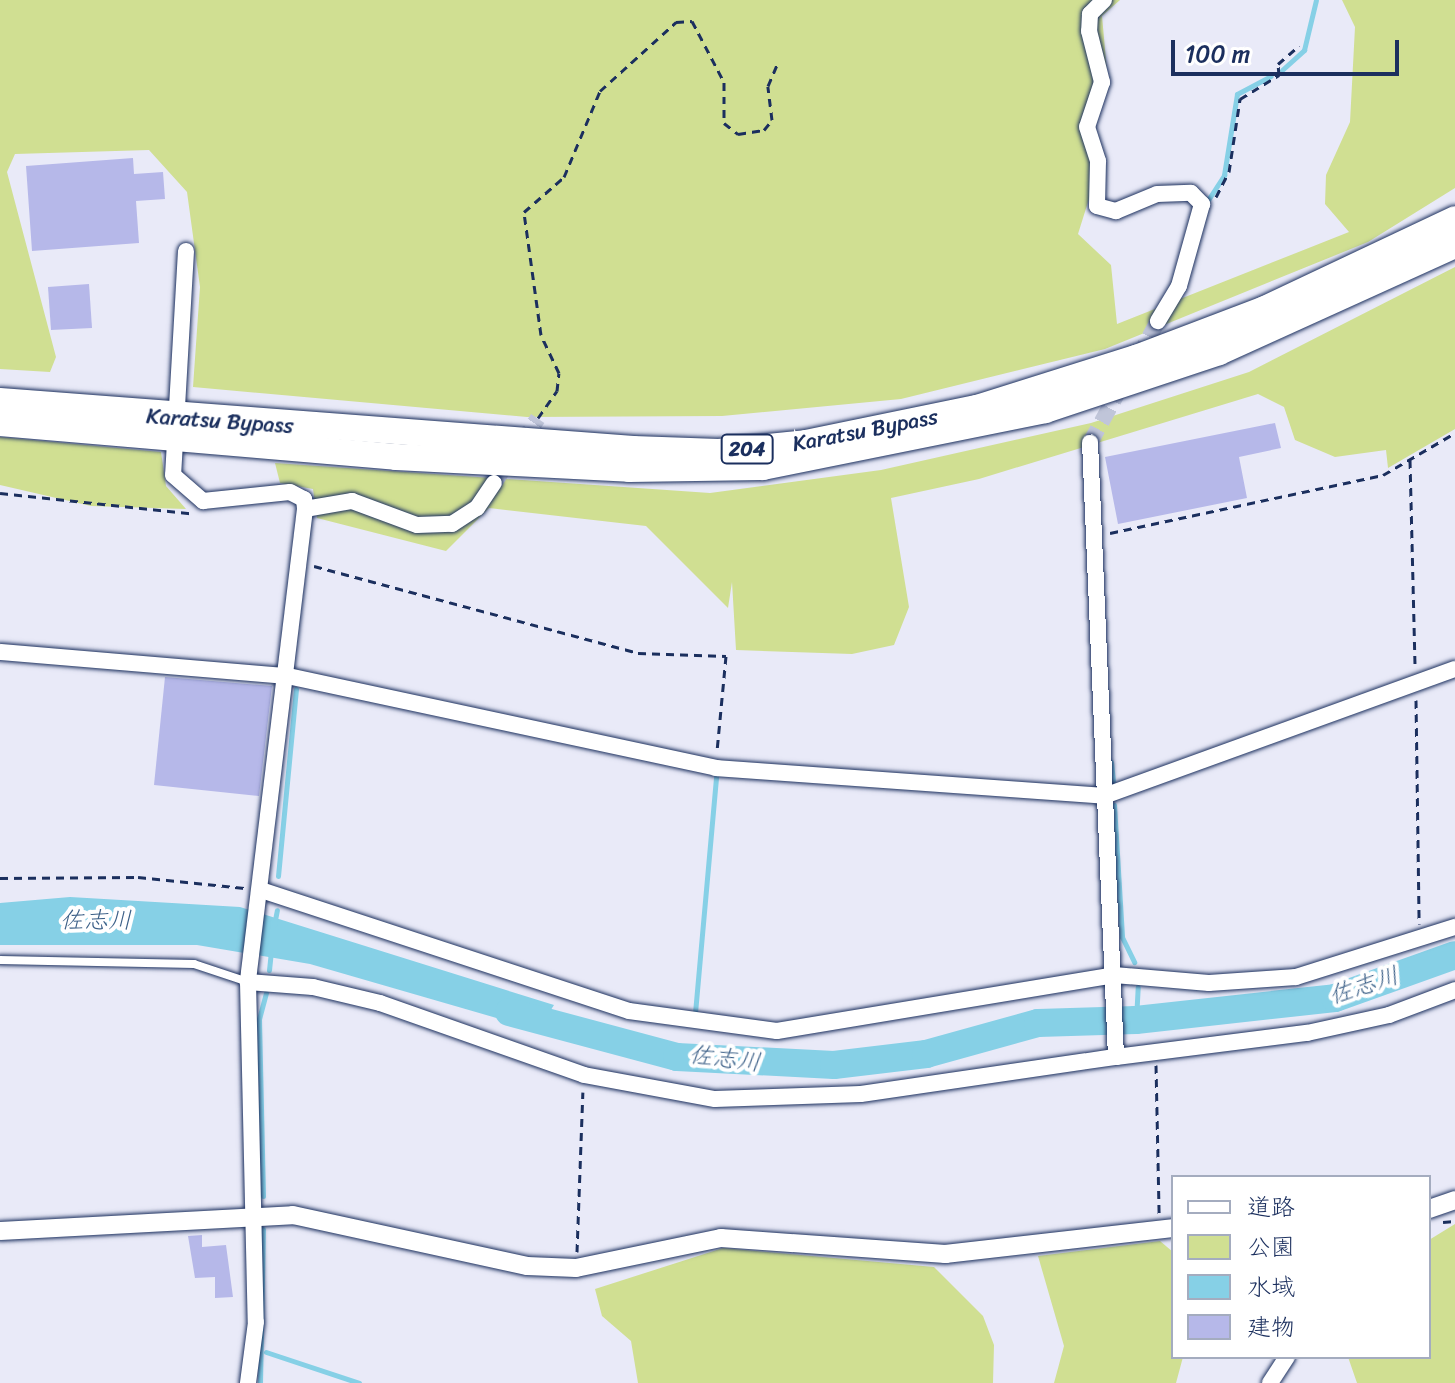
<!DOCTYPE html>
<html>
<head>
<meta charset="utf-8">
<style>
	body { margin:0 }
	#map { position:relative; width:1455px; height:1383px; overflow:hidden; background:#e9eaf8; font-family:Sriracha,"Klee One",sans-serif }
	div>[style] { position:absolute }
	.green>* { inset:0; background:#d0df92 }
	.water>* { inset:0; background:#86d0e6 }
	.stream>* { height:5px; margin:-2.5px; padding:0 2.5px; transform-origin:2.5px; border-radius:2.5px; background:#86d0e6 }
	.river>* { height:28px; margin:-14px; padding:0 14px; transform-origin:14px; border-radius:14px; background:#86d0e6 }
	.building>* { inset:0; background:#b6b8e9 }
	.minor-tunnel>* { height:16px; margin-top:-8px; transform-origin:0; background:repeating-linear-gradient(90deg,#c0c5d9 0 16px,transparent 0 24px) }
	.path>* { height:3px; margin-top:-1.5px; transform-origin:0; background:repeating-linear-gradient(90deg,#1b2f5e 0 8px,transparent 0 14px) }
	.roads { filter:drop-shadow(0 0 2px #1b2f5e) drop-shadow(0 0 2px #1b2f5e) }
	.service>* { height:8px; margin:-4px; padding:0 4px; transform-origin:4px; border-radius:4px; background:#fff }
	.minor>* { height:16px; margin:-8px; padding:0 8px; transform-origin:8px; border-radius:8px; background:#fff }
	.tertiary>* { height:18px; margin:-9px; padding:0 9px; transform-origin:9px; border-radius:9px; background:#fff }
	.trunk>* { height:26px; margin:-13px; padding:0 13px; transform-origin:13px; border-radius:13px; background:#fff }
	span { translate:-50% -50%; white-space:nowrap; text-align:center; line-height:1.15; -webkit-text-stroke:8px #fff; paint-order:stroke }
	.shield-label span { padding:2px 6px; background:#fff; border:2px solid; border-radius:6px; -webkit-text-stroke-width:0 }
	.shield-label { font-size:20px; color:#1b2f5e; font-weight:700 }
	.street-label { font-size:22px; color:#1b2f5e }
	.water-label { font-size:24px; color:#3b5f87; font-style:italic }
	.legend { position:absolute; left:1171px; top:1175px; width:260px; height:184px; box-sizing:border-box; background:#fff; border:2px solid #a4acbf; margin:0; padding:10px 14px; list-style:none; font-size:24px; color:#1b2f5e }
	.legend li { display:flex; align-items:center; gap:16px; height:40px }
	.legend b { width:40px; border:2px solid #a4acbf }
	.scale { position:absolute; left:1171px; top:40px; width:228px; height:36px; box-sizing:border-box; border:4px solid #1b2f5e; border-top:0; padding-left:10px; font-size:24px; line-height:28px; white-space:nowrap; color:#1b2f5e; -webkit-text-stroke:6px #fff; paint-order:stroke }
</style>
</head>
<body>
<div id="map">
	<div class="green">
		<i style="clip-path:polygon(0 0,1120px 0,1102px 16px,1108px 82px,1090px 129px,1099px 167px,1078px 234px,1111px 265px,1117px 324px,1349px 232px,1325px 204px,1326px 175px,1350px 122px,1355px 27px,1342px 0,1455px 0,1455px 188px,1368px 242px,1105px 349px,901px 399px,722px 416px,527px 417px,193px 387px,200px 287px,187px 192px,149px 150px,15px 154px,7px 172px,56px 357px,50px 372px,0 369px)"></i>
		<i style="clip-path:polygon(1455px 267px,1455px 429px,1388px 468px,1386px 450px,1335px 457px,1295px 440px,1284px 407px,1258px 394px,979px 479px,891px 498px,909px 607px,894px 645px,852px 654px,736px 650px,732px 582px,728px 608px,646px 526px,489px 508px,446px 551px,317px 518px,313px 489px,280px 483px,275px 463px,710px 493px,881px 470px,1091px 423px,1249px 372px)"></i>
		<i style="clip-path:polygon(0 437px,161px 452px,166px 486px,186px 509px,91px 506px,0 485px)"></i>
		<i style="clip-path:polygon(1455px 1224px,1455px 1383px,1357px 1383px,1348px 1357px,1429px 1357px,1429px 1240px)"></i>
		<i style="clip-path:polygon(1160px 1241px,1173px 1252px,1173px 1357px,1183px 1357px,1176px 1383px,1054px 1383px,1064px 1346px,1038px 1256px)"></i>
		<i style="clip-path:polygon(723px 1248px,934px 1267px,983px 1316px,994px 1345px,993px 1383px,638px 1383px,631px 1341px,602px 1316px,595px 1289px)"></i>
	</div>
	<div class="water">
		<i style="clip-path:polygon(70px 897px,240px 907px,554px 1005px,538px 1030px,310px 964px,197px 945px,0 945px,0 903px)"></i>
	</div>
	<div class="stream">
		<i style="left:1282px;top:70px;width:30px;rotate:-42deg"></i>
		<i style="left:1304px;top:50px;width:51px;rotate:-76.5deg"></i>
		<i style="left:1208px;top:200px;width:30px;rotate:-57deg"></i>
		<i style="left:1224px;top:175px;width:82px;rotate:-80.9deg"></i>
		<i style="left:1237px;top:94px;width:38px;rotate:-28deg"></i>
		<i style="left:1111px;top:762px;width:19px;rotate:84deg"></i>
		<i style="left:1114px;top:805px;width:132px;rotate:86.5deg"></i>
		<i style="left:1122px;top:937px;width:28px;rotate:64deg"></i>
		<i style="left:278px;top:876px;width:188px;rotate:-84.5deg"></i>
		<i style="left:274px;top:925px;width:15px;rotate:-79deg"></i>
		<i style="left:269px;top:970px;width:19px;rotate:-84deg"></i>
		<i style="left:695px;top:1013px;width:237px;rotate:-84.9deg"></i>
		<i style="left:1136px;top:1020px;width:33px;rotate:-87deg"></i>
		<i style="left:263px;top:1196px;width:177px;rotate:-91.3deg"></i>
		<i style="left:259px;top:1019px;width:27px;rotate:-75deg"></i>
		<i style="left:266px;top:1352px;width:98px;rotate:18.4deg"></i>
		<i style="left:260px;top:1383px;width:154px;rotate:-88.9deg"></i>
	</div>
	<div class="river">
		<i style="left:509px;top:1012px;width:174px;rotate:15deg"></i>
		<i style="left:677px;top:1057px;width:157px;rotate:2.9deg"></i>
		<i style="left:834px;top:1065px;width:93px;rotate:-6.8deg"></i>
		<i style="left:926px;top:1054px;width:116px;rotate:-15.5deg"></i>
		<i style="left:1038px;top:1023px;width:98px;rotate:-1.8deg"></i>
		<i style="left:1136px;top:1020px;width:200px;rotate:-6.3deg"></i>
		<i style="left:1335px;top:998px;width:127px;rotate:-19.7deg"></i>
	</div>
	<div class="building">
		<i style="clip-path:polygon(133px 158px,134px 174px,163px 172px,165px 199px,136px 201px,139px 243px,32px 251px,26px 166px)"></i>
		<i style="clip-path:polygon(89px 284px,92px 328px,51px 330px,48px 287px)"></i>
		<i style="clip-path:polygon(1275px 423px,1281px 448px,1239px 457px,1247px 498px,1118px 524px,1105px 457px)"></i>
		<i style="clip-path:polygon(165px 677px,272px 686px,259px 796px,154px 785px)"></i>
		<i style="clip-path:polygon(202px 1235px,202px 1247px,226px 1245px,233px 1297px,215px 1298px,215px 1277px,195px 1278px,188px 1236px)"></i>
	</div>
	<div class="minor-tunnel">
		<i style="left:1138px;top:358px;width:42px;rotate:-61.6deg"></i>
		<i style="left:1090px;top:443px;width:66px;rotate:-61.1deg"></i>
		<i style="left:494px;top:483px;width:78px;rotate:-55.9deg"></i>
	</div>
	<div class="path">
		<i style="left:1216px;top:197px;width:28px;rotate:-63deg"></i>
		<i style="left:1229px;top:172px;width:74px;rotate:-81.4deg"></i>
		<i style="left:1240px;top:99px;width:46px;rotate:-31.6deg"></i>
		<i style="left:1279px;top:75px;width:11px;rotate:-95deg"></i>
		<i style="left:1278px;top:64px;width:28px;rotate:-41deg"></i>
		<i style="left:538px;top:418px;width:33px;rotate:-55deg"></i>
		<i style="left:557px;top:391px;width:18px;rotate:-84deg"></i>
		<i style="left:559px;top:373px;width:42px;rotate:-115.3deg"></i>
		<i style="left:541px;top:335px;width:124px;rotate:-97.9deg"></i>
		<i style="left:524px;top:212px;width:53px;rotate:-41.2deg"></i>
		<i style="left:564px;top:177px;width:93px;rotate:-67.3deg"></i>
		<i style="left:600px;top:91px;width:103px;rotate:-42.2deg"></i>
		<i style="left:676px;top:22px;width:16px;rotate:-4deg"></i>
		<i style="left:692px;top:21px;width:69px;rotate:62.3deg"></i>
		<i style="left:724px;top:82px;width:41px;rotate:90deg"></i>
		<i style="left:724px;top:123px;width:18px;rotate:38deg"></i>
		<i style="left:738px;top:134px;width:26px;rotate:-9deg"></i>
		<i style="left:764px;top:130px;width:13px;rotate:-51deg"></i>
		<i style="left:772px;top:120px;width:34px;rotate:-97deg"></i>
		<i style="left:768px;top:86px;width:23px;rotate:-67deg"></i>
		<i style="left:1410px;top:460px;width:208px;rotate:88.6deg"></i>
		<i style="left:0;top:493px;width:196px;rotate:6.1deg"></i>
		<i style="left:1110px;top:533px;width:279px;rotate:-12deg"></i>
		<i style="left:1383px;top:475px;width:83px;rotate:-30.3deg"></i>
		<i style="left:314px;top:566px;width:335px;rotate:15deg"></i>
		<i style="left:638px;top:653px;width:88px;rotate:2deg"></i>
		<i style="left:726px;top:656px;width:96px;rotate:95.4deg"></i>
		<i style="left:1416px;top:700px;width:224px;rotate:89.2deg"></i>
		<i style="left:0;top:878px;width:138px;rotate:-0.4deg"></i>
		<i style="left:138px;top:877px;width:107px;rotate:5.9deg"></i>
		<i style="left:1156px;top:1065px;width:149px;rotate:88.8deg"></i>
		<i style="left:1443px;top:1222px;width:12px;rotate:-5deg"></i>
		<i style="left:577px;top:1252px;width:160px;rotate:-87.9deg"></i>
	</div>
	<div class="roads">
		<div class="service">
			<i style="left:0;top:960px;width:194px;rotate:1.2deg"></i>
			<i style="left:194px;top:964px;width:57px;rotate:18.4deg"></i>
		</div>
		<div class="minor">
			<i style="left:1104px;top:0;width:20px;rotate:135deg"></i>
			<i style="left:1090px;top:14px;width:17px;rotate:93deg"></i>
			<i style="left:1089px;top:31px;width:53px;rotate:75.7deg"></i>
			<i style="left:1102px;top:82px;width:47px;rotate:108.4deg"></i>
			<i style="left:1087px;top:127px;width:36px;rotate:72deg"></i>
			<i style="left:1098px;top:161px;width:45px;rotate:91.3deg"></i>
			<i style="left:1097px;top:206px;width:20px;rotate:15deg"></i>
			<i style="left:1116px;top:211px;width:44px;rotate:-22.5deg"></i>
			<i style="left:1157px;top:194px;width:34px;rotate:-2deg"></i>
			<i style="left:1191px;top:193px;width:16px;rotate:45deg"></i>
			<i style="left:1202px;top:204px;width:85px;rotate:105.7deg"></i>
			<i style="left:1179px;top:286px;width:41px;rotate:121deg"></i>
			<i style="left:186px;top:251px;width:224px;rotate:93.3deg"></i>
			<i style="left:173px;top:475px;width:40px;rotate:41deg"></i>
			<i style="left:203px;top:501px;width:87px;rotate:-5.9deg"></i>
			<i style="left:290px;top:492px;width:16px;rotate:27deg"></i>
			<i style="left:304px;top:499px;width:10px;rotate:84deg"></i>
			<i style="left:305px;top:509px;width:476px;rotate:96.9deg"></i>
			<i style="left:248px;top:982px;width:340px;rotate:88.7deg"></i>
			<i style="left:256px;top:1322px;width:62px;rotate:97.5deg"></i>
			<i style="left:305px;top:509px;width:48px;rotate:-9.7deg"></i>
			<i style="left:352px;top:501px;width:69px;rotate:20.3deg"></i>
			<i style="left:417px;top:525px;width:35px;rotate:-2deg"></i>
			<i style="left:452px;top:524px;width:30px;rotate:-33deg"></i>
			<i style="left:477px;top:508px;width:30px;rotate:-56deg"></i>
			<i style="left:0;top:652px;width:289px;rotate:4.8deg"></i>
			<i style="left:288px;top:676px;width:438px;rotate:12.1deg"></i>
			<i style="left:716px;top:768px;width:389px;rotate:4.1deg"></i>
			<i style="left:1104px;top:796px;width:373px;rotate:-19.9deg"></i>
			<i style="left:261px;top:890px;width:387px;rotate:18.2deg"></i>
			<i style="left:629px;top:1011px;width:149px;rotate:7.7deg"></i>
			<i style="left:777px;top:1031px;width:342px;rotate:-9.4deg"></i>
			<i style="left:1114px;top:975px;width:95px;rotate:4.8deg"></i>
			<i style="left:1209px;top:983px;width:87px;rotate:-3.9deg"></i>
			<i style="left:1296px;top:977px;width:167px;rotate:-17.5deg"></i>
			<i style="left:248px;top:982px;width:65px;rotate:4.4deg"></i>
			<i style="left:313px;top:987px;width:69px;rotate:13.4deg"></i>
			<i style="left:380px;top:1003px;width:216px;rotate:19.4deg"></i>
			<i style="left:584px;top:1075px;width:133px;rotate:10.4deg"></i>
			<i style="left:715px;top:1099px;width:146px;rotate:-2deg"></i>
			<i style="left:861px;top:1094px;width:258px;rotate:-8.3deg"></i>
			<i style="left:1116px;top:1057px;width:615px;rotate:-92.42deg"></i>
			<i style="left:1116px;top:1057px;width:193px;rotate:-7.2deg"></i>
			<i style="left:1307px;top:1033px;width:84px;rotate:-12.4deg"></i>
			<i style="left:1389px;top:1015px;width:71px;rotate:-20.7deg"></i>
			<i style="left:1270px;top:1383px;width:31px;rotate:-57deg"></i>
		</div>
		<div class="tertiary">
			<i style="left:1429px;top:1209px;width:28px;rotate:-19deg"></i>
			<i style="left:0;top:1231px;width:293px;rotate:-3.1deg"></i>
			<i style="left:293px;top:1215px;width:239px;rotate:12.3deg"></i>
			<i style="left:527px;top:1266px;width:49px;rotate:2.3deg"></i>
			<i style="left:576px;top:1268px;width:148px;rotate:-11.7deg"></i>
			<i style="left:721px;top:1238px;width:225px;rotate:4.1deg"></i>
			<i style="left:945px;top:1254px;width:229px;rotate:-6.5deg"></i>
		</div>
		<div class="trunk">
			<i style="left:0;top:401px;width:635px;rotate:4.34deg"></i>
			<i style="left:633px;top:449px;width:86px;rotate:2deg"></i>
			<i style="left:719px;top:452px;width:87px;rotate:-5.9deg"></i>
			<i style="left:806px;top:443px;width:175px;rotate:-11.6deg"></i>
			<i style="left:977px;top:408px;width:167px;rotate:-17.5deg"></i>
			<i style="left:1136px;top:358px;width:138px;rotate:-20.8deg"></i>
			<i style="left:1265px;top:309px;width:210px;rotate:-25.3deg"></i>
			<i style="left:0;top:423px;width:397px;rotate:4.9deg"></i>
			<i style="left:396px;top:457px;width:233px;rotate:2.9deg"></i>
			<i style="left:629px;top:469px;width:134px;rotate:-0.9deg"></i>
			<i style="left:763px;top:467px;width:288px;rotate:-11.4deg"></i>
			<i style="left:1045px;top:410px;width:183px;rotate:-18.4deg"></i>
			<i style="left:1219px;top:352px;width:259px;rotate:-24.4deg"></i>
		</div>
	</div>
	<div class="shield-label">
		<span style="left:747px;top:449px">204</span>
	</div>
	<div class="street-label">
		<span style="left:220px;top:421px;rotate:4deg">Karatsu Bypass</span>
		<span style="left:865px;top:430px;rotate:-11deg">Karatsu Bypass</span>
	</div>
	<div class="water-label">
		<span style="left:96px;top:921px">佐志川</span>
		<span style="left:1364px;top:986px;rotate:-18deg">佐志川</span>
		<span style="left:725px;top:1059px;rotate:7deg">佐志川</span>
	</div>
	<ul class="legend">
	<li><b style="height:10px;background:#fff"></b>道路</li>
	<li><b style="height:22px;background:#d0df92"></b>公園</li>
	<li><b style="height:22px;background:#86d0e6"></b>水域</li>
	<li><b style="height:22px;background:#b6b8e9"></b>建物</li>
	</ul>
	<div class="scale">100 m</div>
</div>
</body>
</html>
